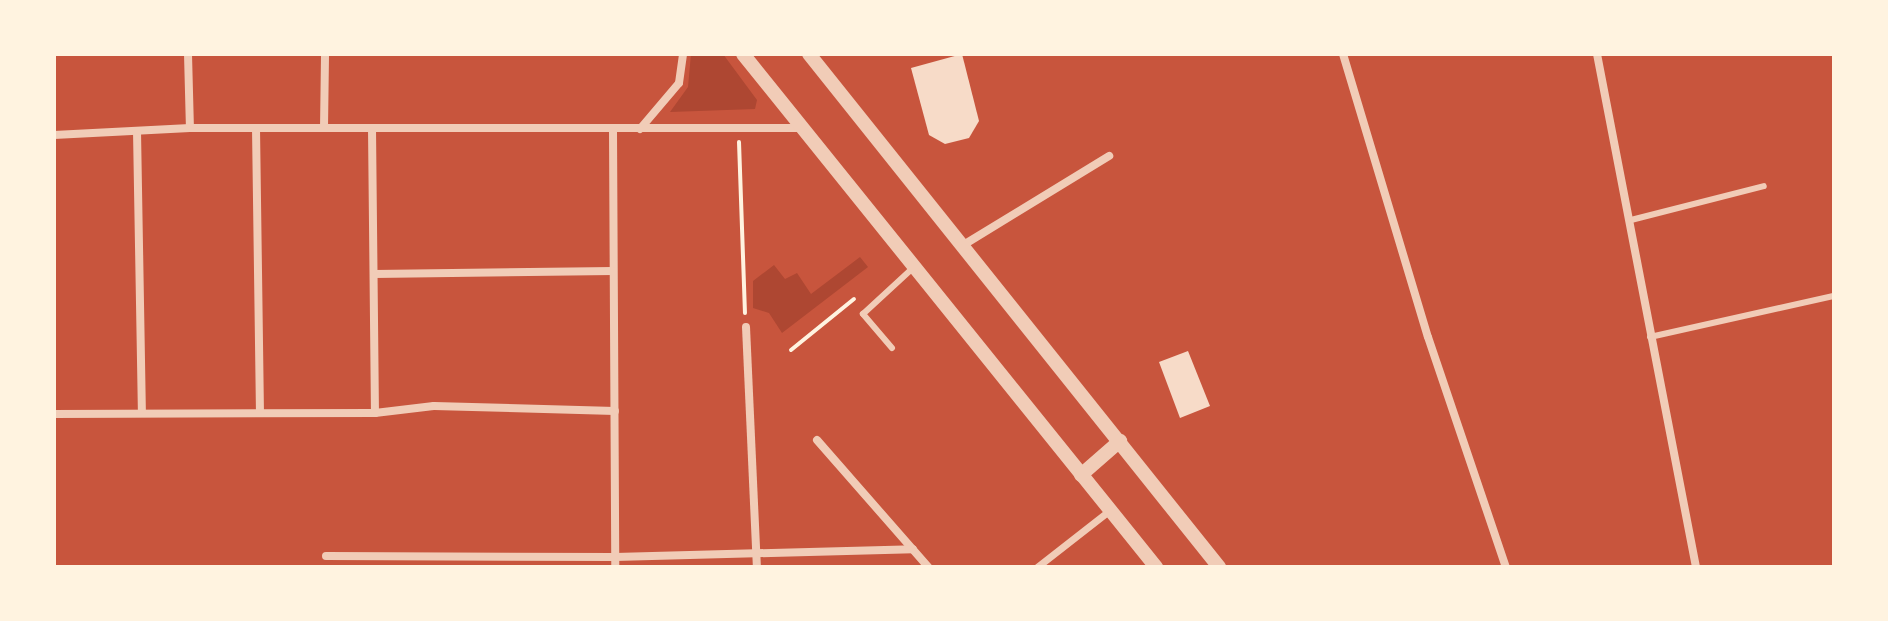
<!DOCTYPE html>
<html>
<head>
<meta charset="utf-8">
<style>
	body { margin:0 }
	#map { position:relative; width:1888px; height:621px; overflow:hidden; background:#c8553d; font-family:Mulish,sans-serif }
	div>[style] { position:absolute }
	.green>* { inset:0; background:#ae4732 }
	.building>* { inset:0; background:#f7dbc8 }
	.path>* { height:4px; margin:-2px; padding:0 2px; transform-origin:2px; border-radius:2px; background:#fff3e0 }
	.service>* { height:6px; margin:-3px; padding:0 3px; transform-origin:3px; border-radius:3px; background:#f1ccb7 }
	.pedestrian>* { height:7px; margin:-3.5px; padding:0 3.5px; transform-origin:3.5px; border-radius:3.5px; background:#f1ccb7 }
	.minor>* { height:8px; margin:-4px; padding:0 4px; transform-origin:4px; border-radius:4px; background:#f1ccb7 }
	.tertiary>* { height:14px; margin:-7px; padding:0 7px; transform-origin:7px; border-radius:7px; background:#f1ccb7 }
	span { translate:-50% -50%; white-space:nowrap; text-align:center; line-height:1.15; -webkit-text-stroke:6px #fff3e0; paint-order:stroke }
	.frame { position:absolute; inset:0; border:56px solid #fff3e0; pointer-events:none }
</style>
</head>
<body>
<div id="map">
	<div class="green">
		<i style="clip-path:polygon(691px 54px,723px 54px,757px 100px,755px 109px,670px 112px,688px 87px)"></i>
		<i style="clip-path:polygon(860px 257px,868px 267px,782px 333px,769px 313px,753px 308px,753px 281px,774px 265px,785px 279px,797px 273px,811px 294px)"></i>
	</div>
	<div class="building">
		<i style="clip-path:polygon(962px 54px,979px 121px,969px 138px,945px 144px,929px 135px,911px 68px)"></i>
		<i style="clip-path:polygon(1188px 351px,1210px 406px,1180px 418px,1159px 362px)"></i>
	</div>
	<div class="path">
		<i style="left:739px;top:142px;width:171px;rotate:88deg"></i>
		<i style="left:791px;top:350px;width:81px;rotate:-39deg"></i>
	</div>
	<div class="service">
		<i style="left:1631px;top:220px;width:137px;rotate:-14.3deg"></i>
		<i style="left:1650px;top:337px;width:189px;rotate:-12.6deg"></i>
		<i style="left:892px;top:348px;width:45px;rotate:-130.5deg"></i>
		<i style="left:863px;top:314px;width:69px;rotate:-42.7deg"></i>
	</div>
	<div class="pedestrian">
		<i style="left:1037px;top:567px;width:93px;rotate:-38deg"></i>
	</div>
	<div class="minor">
		<i style="left:188px;top:54px;width:74px;rotate:88.5deg"></i>
		<i style="left:1343px;top:54px;width:295px;rotate:73.3deg"></i>
		<i style="left:1428px;top:337px;width:243px;rotate:71.3deg"></i>
		<i style="left:1597px;top:54px;width:522px;rotate:79.08deg"></i>
		<i style="left:256px;top:128px;width:284px;rotate:89.2deg"></i>
		<i style="left:324px;top:128px;width:74px;rotate:-89.2deg"></i>
		<i style="left:372px;top:129px;width:284px;rotate:89.4deg"></i>
		<i style="left:640px;top:129px;width:60px;rotate:-49.7deg"></i>
		<i style="left:679px;top:83px;width:29px;rotate:-82deg"></i>
		<i style="left:137px;top:131px;width:282px;rotate:89deg"></i>
		<i style="left:613px;top:131px;width:436px;rotate:89.7deg"></i>
		<i style="left:54px;top:135px;width:136px;rotate:-2.9deg"></i>
		<i style="left:190px;top:128px;width:611px"></i>
		<i style="left:965px;top:244px;width:169px;rotate:-31.4deg"></i>
		<i style="left:374px;top:274px;width:239px;rotate:-0.7deg"></i>
		<i style="left:746px;top:327px;width:240px;rotate:87.4deg"></i>
		<i style="left:54px;top:414px;width:321px;rotate:-0.2deg"></i>
		<i style="left:375px;top:413px;width:59px;rotate:-6.8deg"></i>
		<i style="left:434px;top:406px;width:181px;rotate:1.6deg"></i>
		<i style="left:817px;top:440px;width:169px;rotate:48.8deg"></i>
		<i style="left:326px;top:556px;width:289px;rotate:0.2deg"></i>
		<i style="left:615px;top:557px;width:298px;rotate:-1.5deg"></i>
	</div>
	<div class="tertiary">
		<i style="left:743px;top:54px;width:659px;rotate:51.16deg"></i>
		<i style="left:809px;top:54px;width:657px;rotate:51.37deg"></i>
		<i style="left:1081px;top:475px;width:52px;rotate:-41.1deg"></i>
	</div>
	<div class="frame"></div>
</div>
</body>
</html>
